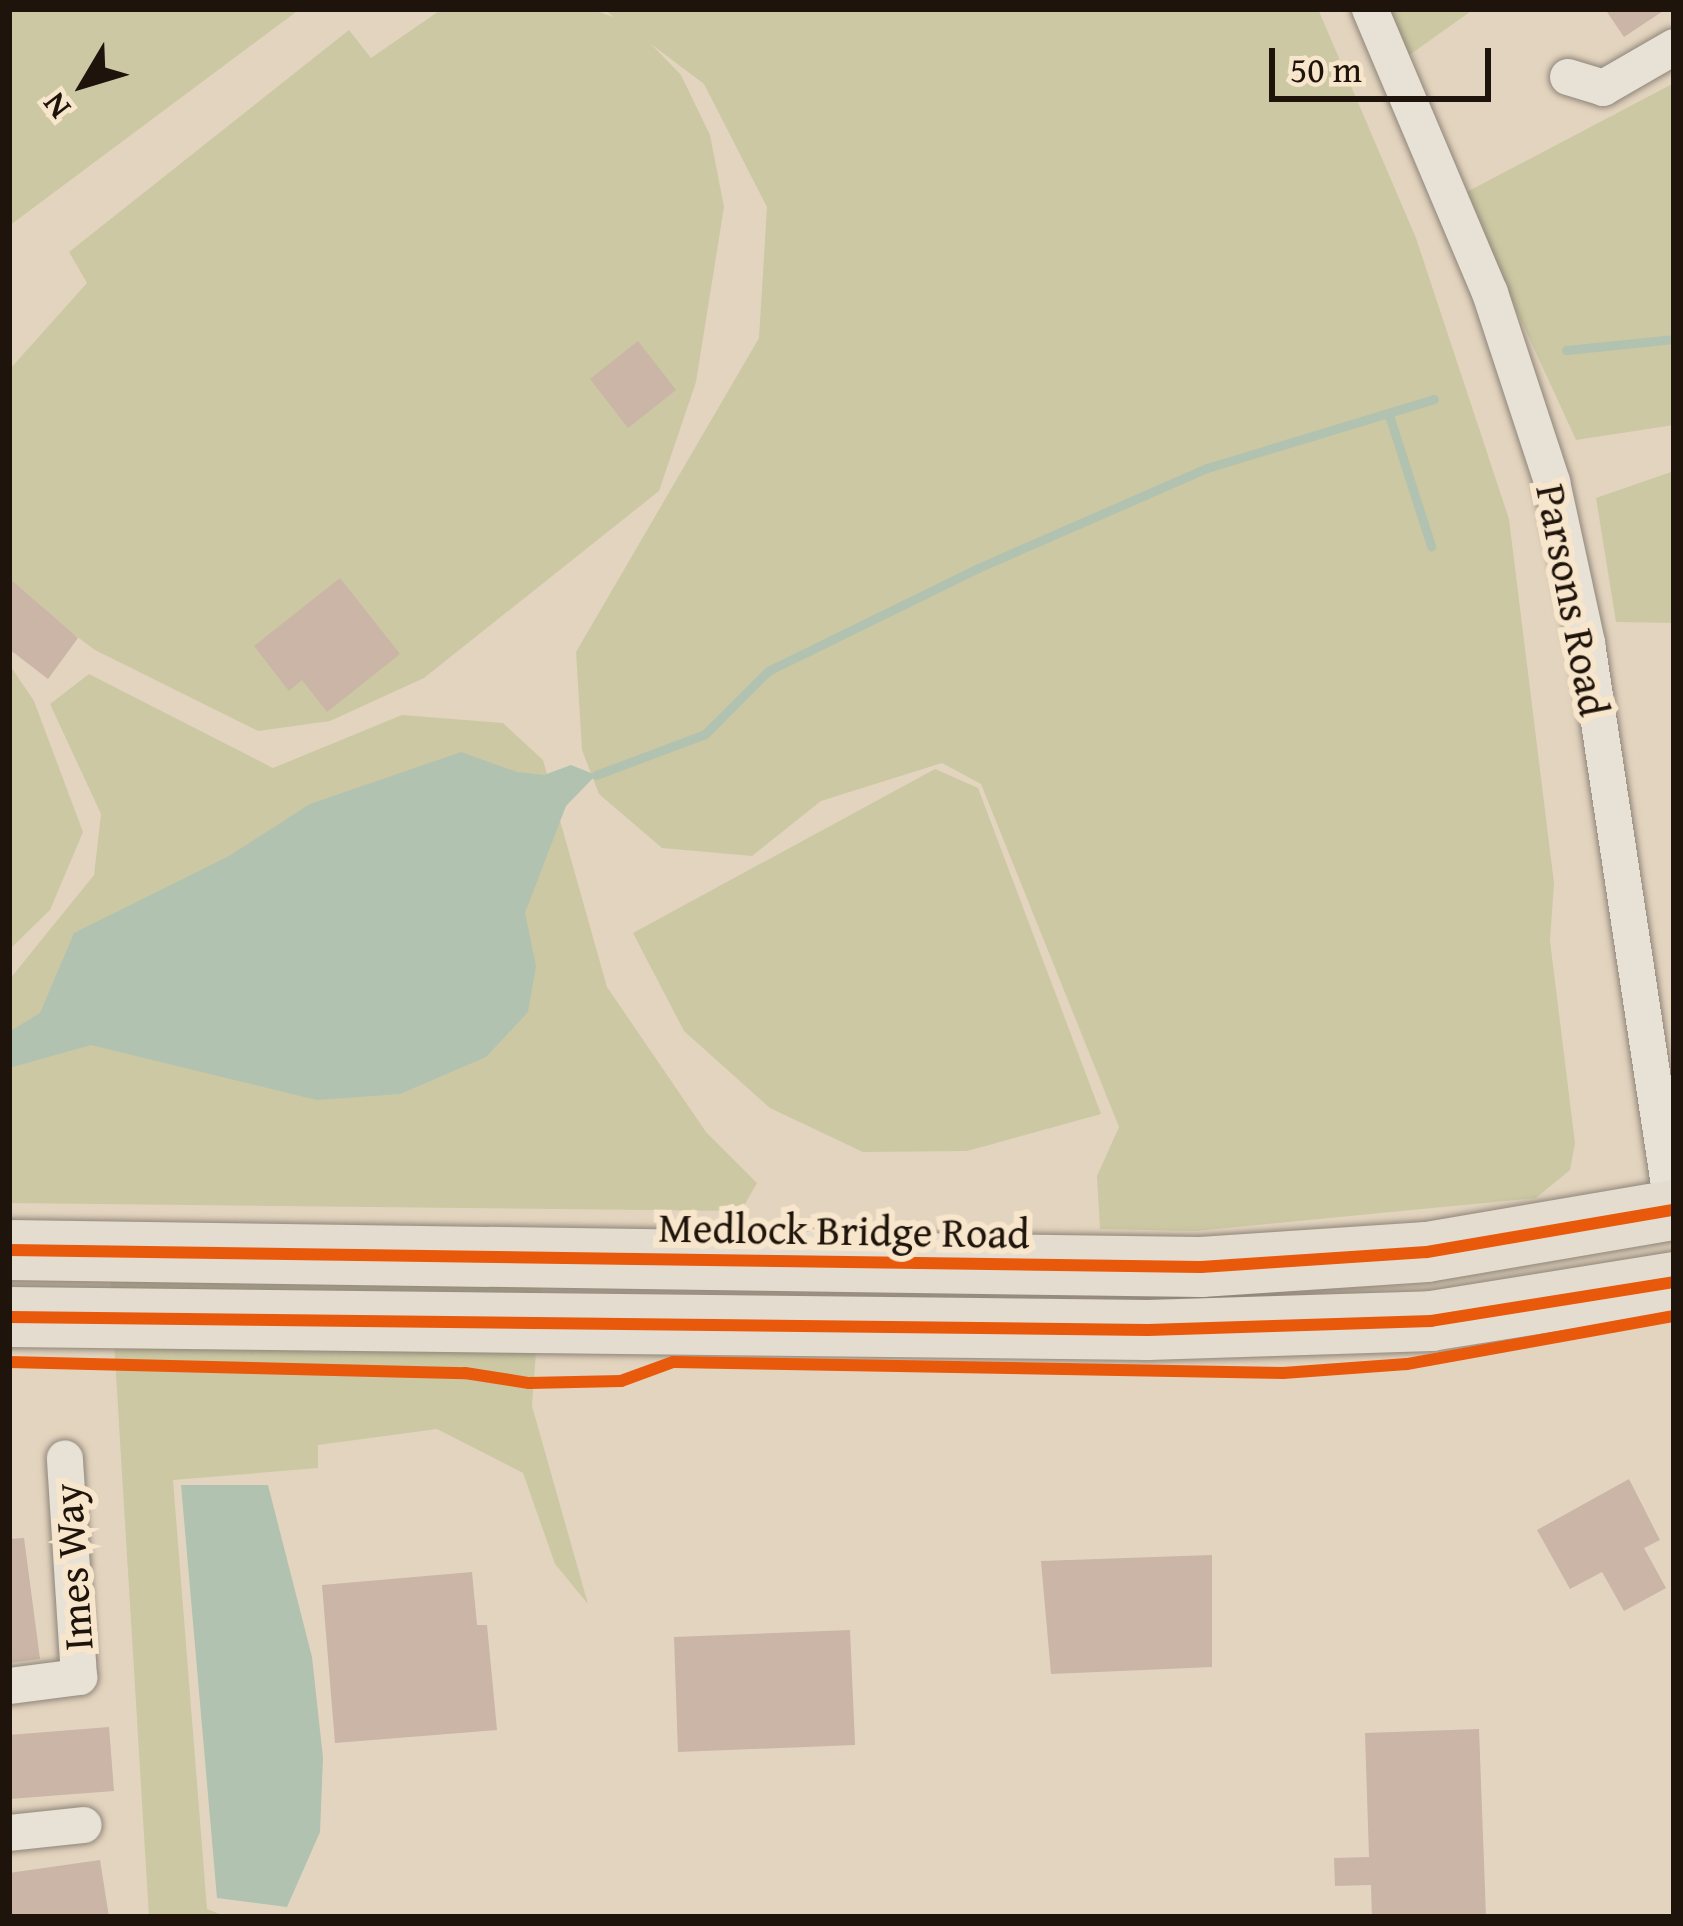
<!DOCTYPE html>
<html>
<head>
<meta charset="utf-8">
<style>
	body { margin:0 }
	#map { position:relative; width:1683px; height:1926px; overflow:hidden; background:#e3d4bf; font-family:"Gentium Book Plus",serif }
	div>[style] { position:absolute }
	.green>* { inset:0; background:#ccc8a3 }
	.water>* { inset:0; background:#b1c2b0 }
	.stream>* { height:9px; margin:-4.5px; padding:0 4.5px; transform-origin:4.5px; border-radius:4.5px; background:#b1c2b0 }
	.building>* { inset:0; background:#cab5a6 }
	.roads { filter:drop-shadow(0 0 3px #8f8578) drop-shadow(0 0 3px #8f8578) }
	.minor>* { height:36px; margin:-18px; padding:0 18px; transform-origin:18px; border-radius:18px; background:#e8e1d6 }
	.trunk>* { height:60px; margin:-30px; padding:0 30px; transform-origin:30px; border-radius:30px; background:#e4dccf }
	.cycleway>* { height:12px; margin:-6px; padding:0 6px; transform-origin:6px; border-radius:6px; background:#e8590c }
	span { translate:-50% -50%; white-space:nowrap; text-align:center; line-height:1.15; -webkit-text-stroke:12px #f7e6cc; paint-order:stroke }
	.street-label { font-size:42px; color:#1f140b }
	.frame { position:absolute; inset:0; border:12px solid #1f140b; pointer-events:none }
	.north { position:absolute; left:24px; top:24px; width:120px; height:120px; -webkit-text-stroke:9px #f7e6cc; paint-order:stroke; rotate:232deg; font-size:33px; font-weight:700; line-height:48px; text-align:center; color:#1f140b }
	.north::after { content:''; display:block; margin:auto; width:42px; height:54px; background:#1f140b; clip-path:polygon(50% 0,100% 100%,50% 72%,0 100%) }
	.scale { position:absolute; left:1269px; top:48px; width:222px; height:54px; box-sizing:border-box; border:6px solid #1f140b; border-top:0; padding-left:15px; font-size:36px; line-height:42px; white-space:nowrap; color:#1f140b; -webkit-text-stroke:9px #f7e6cc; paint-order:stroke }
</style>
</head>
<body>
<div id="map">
	<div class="green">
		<i style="clip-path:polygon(9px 9px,300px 9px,9px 226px)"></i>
		<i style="clip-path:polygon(442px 9px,591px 9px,613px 17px,605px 9px,1318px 9px,1416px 238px,1509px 519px,1554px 883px,1550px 941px,1575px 1143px,1570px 1170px,1536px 1198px,1196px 1231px,1100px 1229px,1097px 1176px,1119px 1127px,981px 784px,942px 763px,821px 801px,752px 856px,662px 848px,599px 794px,582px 750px,576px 652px,759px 338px,767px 207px,704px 84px,651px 44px,681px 75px,710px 135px,724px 207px,696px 382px,659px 491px,424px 678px,330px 721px,258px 731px,95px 650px,38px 608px,9px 578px,9px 370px,87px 283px,69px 252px,349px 30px,371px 58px)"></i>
		<i style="clip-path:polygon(1383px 9px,1474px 9px,1401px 61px)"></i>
		<i style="clip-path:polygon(1674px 83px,1674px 425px,1576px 440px,1463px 194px)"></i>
		<i style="clip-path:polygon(1674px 471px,1674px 623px,1616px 622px,1596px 498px)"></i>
		<i style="clip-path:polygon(9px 664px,34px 701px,83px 832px,50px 910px,9px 950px)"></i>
		<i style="clip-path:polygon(89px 674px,273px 768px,402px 715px,503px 723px,543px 760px,607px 987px,706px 1132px,757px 1183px,741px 1211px,9px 1203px,9px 980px,94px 875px,101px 814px,50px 704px)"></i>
		<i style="clip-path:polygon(935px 769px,978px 788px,1101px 1114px,967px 1151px,863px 1152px,770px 1108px,684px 1031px,633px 933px)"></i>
		<i style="clip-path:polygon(542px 1269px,532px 1406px,588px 1604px,555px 1564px,523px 1473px,437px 1429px,318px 1445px,318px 1468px,173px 1480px,207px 1909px,227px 1917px,149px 1917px,110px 1276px)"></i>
	</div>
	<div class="water">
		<i style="clip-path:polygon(461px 752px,517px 772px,544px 775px,571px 765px,596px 775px,566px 806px,525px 913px,536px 966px,528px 1012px,486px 1057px,400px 1094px,317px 1100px,91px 1045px,9px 1068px,9px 1032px,40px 1013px,74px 933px,229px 856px,310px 804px)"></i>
		<i style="clip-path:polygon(181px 1485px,268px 1485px,312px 1657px,323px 1758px,320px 1832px,287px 1907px,217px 1898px)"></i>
	</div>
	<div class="stream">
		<i style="left:1566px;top:350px;width:109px;rotate:-5.8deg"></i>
		<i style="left:1389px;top:415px;width:138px;rotate:72.2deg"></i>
		<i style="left:596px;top:775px;width:116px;rotate:-20.6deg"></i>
		<i style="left:705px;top:734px;width:89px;rotate:-45deg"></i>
		<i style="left:768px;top:671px;width:234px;rotate:-26.1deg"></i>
		<i style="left:978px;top:568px;width:250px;rotate:-23.6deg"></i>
		<i style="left:1207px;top:468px;width:237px;rotate:-16.9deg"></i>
	</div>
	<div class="building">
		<i style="clip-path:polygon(1605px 9px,1666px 9px,1624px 37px)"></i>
		<i style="clip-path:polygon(638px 341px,676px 390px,628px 428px,590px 379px)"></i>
		<i style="clip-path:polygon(9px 578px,78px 638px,48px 679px,9px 649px)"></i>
		<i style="clip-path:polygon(340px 578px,400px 654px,327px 712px,302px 680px,289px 691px,254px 646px)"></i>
		<i style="clip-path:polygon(1629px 1479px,1660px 1540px,1644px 1548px,1666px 1588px,1624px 1611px,1602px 1572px,1570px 1589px,1537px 1530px)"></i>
		<i style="clip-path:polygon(24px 1538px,40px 1659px,9px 1663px,9px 1539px)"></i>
		<i style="clip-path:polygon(1212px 1555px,1212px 1667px,1051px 1674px,1041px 1561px)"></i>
		<i style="clip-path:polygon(472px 1572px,477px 1625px,487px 1625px,497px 1730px,335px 1743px,322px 1585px)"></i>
		<i style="clip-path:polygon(850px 1630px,855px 1745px,678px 1752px,674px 1637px)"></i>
		<i style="clip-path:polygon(109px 1727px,114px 1791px,9px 1799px,9px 1735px)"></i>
		<i style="clip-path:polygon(1479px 1729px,1486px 1917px,1372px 1917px,1371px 1885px,1335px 1886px,1334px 1858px,1369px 1857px,1365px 1733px)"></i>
		<i style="clip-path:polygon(100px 1860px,109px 1917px,9px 1917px,9px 1873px)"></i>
	</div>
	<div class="roads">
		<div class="minor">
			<i style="left:1370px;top:9px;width:308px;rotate:67.1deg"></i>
			<i style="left:1490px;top:293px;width:199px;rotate:71.8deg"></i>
			<i style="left:1552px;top:482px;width:165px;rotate:77.7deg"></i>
			<i style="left:1587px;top:643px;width:582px;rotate:81.4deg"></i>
			<i style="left:1568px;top:77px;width:37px;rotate:17deg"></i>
			<i style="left:1603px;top:88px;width:82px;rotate:-30deg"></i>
			<i style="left:9px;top:1686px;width:71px;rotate:-7.3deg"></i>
			<i style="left:79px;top:1677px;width:219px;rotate:-93.7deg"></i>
			<i style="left:9px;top:1833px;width:75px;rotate:-6.1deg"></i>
		</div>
		<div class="trunk">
			<i style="left:9px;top:1250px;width:1192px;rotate:0.82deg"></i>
			<i style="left:1201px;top:1267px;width:226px;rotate:-3.8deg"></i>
			<i style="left:1427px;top:1252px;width:251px;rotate:-9.7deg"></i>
			<i style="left:9px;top:1317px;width:1139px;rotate:0.65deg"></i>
			<i style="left:1148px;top:1330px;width:283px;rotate:-1.8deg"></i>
			<i style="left:1431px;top:1321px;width:246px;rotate:-9.1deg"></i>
		</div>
	</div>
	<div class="cycleway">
		<i style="left:9px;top:1250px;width:1192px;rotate:0.82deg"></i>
		<i style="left:1201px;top:1267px;width:226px;rotate:-3.8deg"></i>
		<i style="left:1427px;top:1252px;width:251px;rotate:-9.7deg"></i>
		<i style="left:9px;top:1317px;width:1139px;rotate:0.65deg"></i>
		<i style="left:1148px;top:1330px;width:283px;rotate:-1.8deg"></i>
		<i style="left:1431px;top:1321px;width:246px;rotate:-9.1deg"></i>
		<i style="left:9px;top:1362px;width:456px;rotate:1.4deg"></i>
		<i style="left:465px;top:1373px;width:65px;rotate:8.9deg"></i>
		<i style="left:529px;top:1383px;width:92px;rotate:-1.2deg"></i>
		<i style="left:621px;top:1381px;width:55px;rotate:-20.1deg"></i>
		<i style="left:673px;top:1362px;width:610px;rotate:1.03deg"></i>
		<i style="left:1283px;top:1373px;width:124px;rotate:-4.2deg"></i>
		<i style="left:1407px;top:1364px;width:271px;rotate:-10.2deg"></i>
	</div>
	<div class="street-label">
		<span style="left:1573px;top:600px;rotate:79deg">Parsons Road</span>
		<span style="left:844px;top:1230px;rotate:1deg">Medlock Bridge Road</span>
		<span style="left:72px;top:1567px;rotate:-94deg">Imes Way</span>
	</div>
	<div class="frame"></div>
	<div class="north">N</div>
	<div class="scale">50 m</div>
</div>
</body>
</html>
